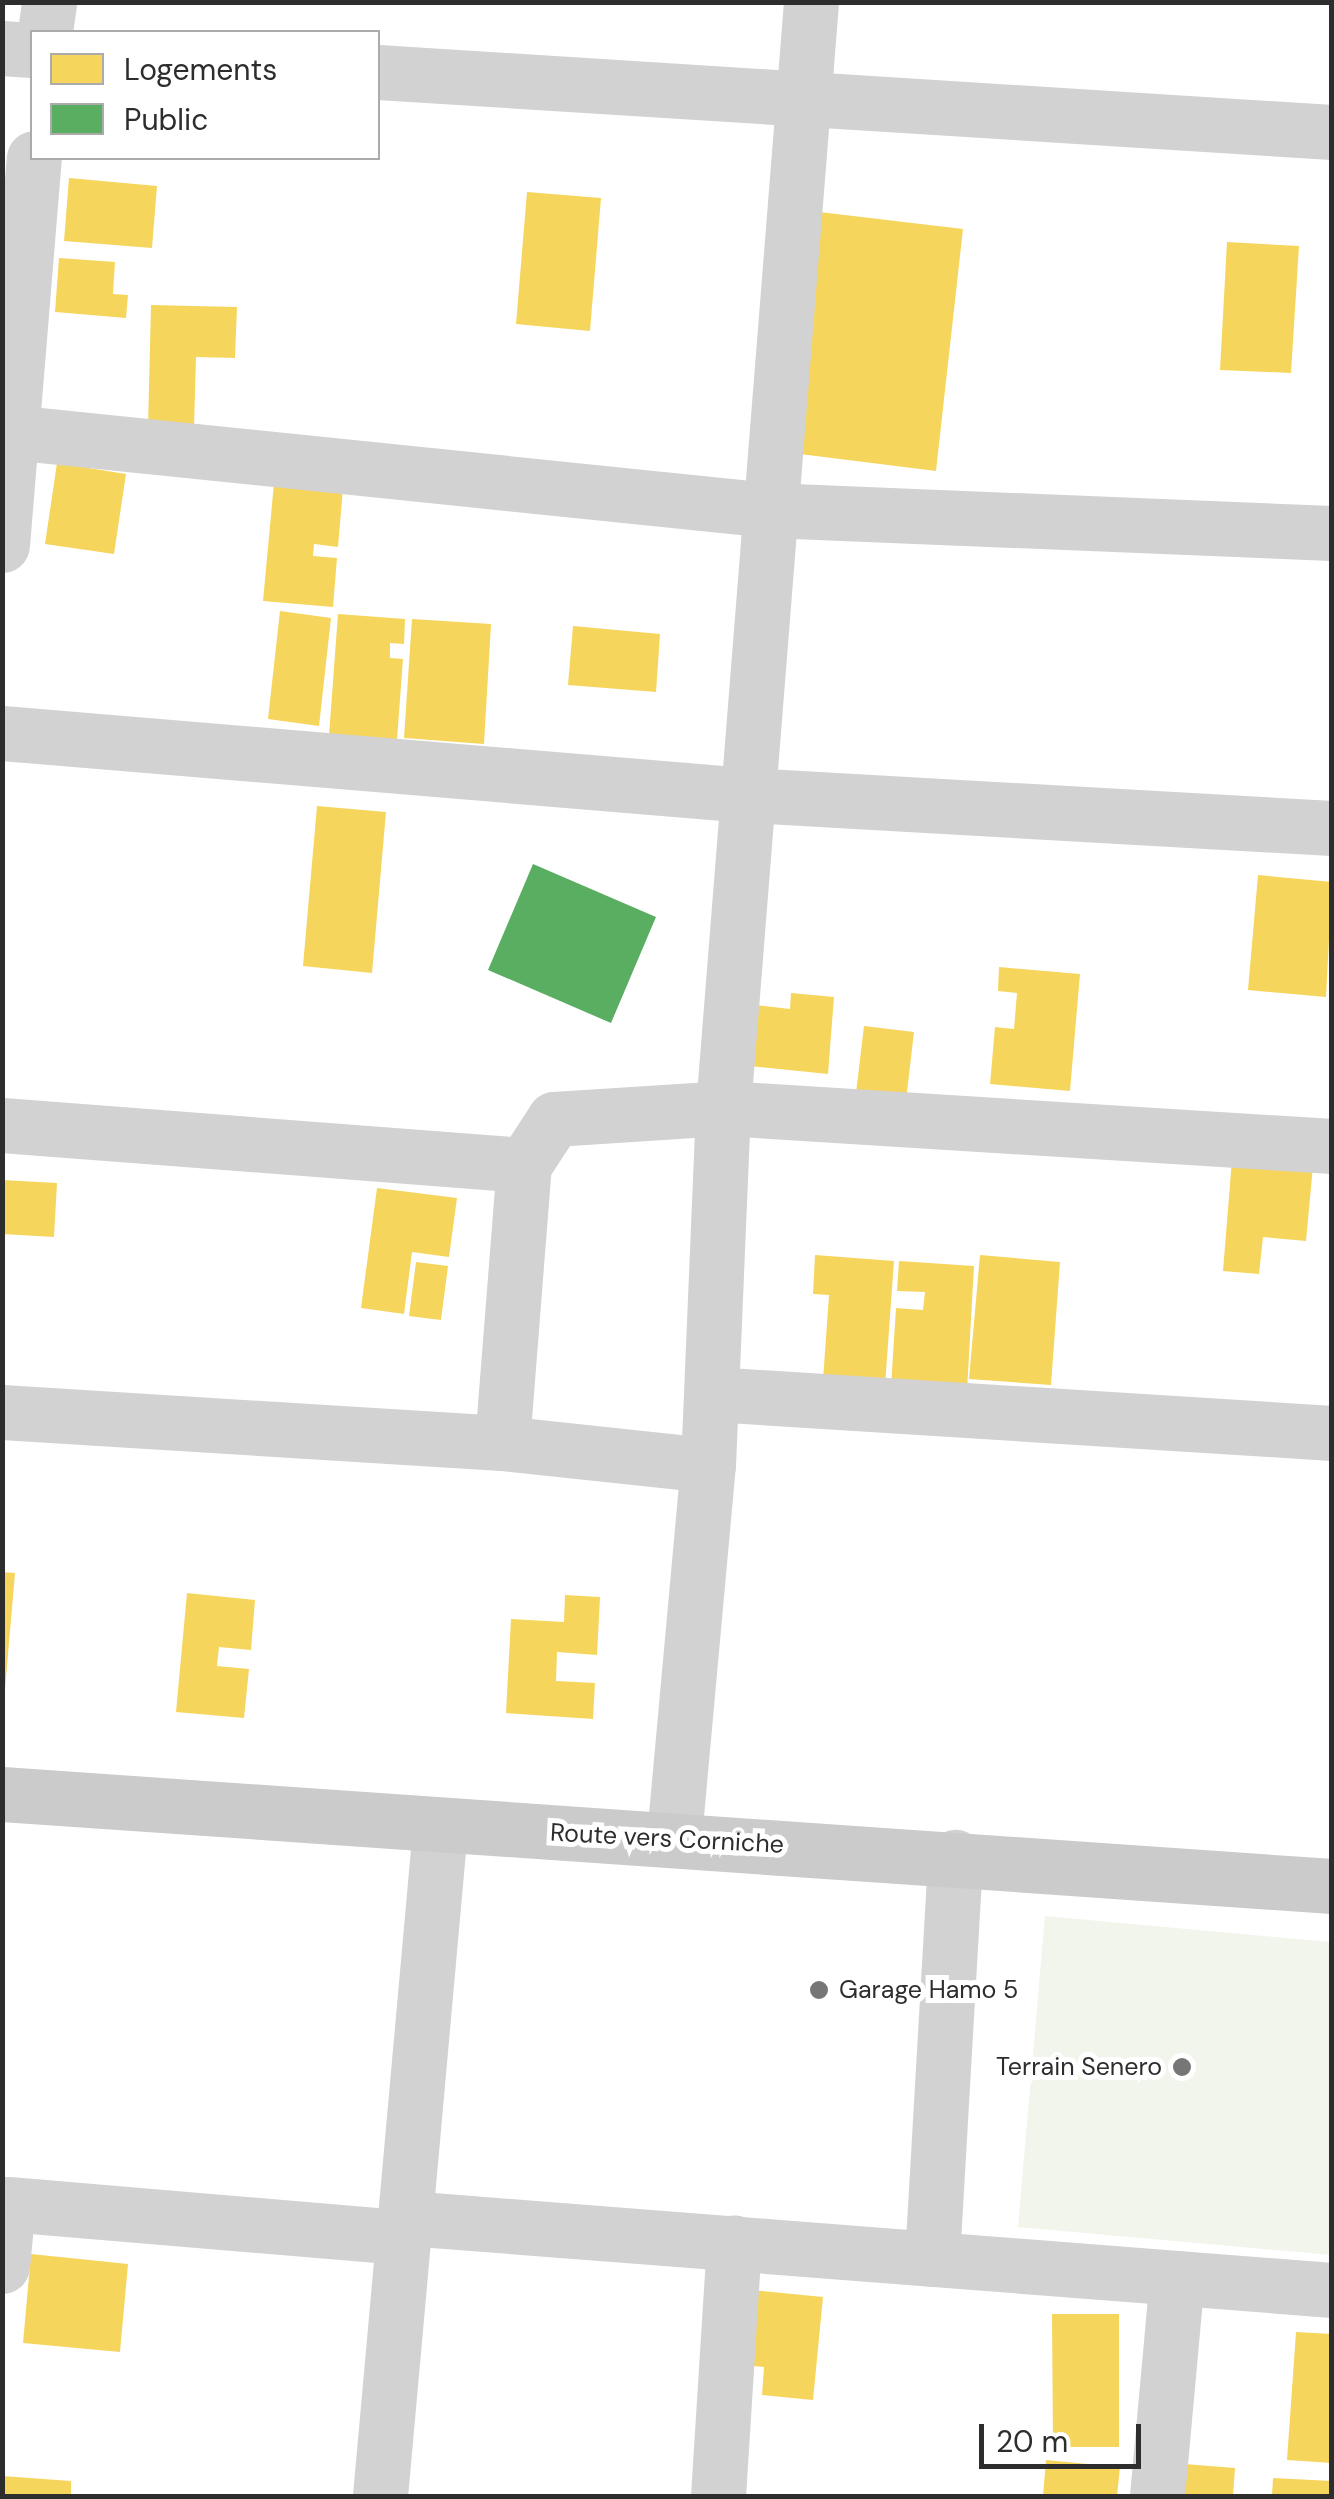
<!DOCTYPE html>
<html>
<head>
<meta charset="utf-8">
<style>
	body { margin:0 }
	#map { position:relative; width:1334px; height:2499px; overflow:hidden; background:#fff; font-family:"DM Sans",sans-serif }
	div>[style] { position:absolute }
	.green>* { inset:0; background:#f2f5eb }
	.homes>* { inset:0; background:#f6d55c }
	.public>* { inset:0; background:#5aae61 }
	.minor>* { height:55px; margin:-27.5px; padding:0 27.5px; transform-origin:27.5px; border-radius:27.5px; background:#d2d2d2 }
	.secondary>* { height:55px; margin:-27.5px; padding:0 27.5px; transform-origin:27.5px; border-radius:27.5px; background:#cbcbcb }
	.dots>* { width:28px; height:28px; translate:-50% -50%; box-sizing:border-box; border:5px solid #fff; border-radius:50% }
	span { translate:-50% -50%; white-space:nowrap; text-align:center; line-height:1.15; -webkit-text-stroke:10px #fff; paint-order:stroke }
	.street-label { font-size:25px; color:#2d2d2d }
	.poi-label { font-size:25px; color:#2d2d2d }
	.left { translate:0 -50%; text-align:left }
	.right { translate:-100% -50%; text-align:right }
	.frame { position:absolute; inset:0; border:5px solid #2d2d2d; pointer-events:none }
	.legend { position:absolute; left:30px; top:30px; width:350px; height:130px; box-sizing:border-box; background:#fff; border:2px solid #ababab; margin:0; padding:12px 18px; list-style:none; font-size:30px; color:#2d2d2d }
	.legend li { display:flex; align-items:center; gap:20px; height:50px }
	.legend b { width:50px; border:2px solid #ababab }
	.scale { position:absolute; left:979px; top:2424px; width:162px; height:45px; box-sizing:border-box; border:5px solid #2d2d2d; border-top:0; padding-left:12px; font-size:30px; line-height:35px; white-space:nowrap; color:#2d2d2d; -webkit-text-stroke:8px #fff; paint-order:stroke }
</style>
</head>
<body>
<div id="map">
	<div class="green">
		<i style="clip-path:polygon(1045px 1916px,1331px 1942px,1331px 2255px,1018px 2227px)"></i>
	</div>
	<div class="homes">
		<i style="clip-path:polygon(69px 178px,157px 186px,152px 248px,64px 241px)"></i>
		<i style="clip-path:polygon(527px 192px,601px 198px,590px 331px,516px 324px)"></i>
		<i style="clip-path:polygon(811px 211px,963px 229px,936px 471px,784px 452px)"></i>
		<i style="clip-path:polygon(1227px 242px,1299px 246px,1291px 373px,1220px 370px)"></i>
		<i style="clip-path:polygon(59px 258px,115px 262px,113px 294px,128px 295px,126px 318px,55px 312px)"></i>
		<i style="clip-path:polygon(151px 305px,237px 307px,235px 358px,196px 357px,194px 428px,148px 427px)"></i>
		<i style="clip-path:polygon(57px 463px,126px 474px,114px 554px,45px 544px)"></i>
		<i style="clip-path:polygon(274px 483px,343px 488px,338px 547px,314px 544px,313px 556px,337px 558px,333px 607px,263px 601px)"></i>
		<i style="clip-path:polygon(280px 611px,331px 618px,319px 726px,268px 719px)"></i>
		<i style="clip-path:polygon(338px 614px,405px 619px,404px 644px,390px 643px,390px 658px,403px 659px,397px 740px,329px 735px)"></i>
		<i style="clip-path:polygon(412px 619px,491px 624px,484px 744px,404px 738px)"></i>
		<i style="clip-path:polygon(573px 626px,660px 634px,656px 692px,568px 685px)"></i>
		<i style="clip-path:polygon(317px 806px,386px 812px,372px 973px,303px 966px)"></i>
		<i style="clip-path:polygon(1258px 875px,1332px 882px,1326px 997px,1248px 990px)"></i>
		<i style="clip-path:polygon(999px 967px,1080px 974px,1070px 1091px,990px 1084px,995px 1027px,1014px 1029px,1017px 993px,998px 991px)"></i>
		<i style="clip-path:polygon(791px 993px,834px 997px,828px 1074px,740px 1065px,746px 1004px,790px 1009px)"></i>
		<i style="clip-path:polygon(864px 1026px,914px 1032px,906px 1100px,856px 1093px)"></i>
		<i style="clip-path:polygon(1233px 1147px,1314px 1155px,1306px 1241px,1263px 1237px,1259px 1274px,1223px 1271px)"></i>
		<i style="clip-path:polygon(2px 1180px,57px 1183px,54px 1237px,2px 1234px)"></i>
		<i style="clip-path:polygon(377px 1188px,457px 1198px,449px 1257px,412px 1252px,404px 1314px,361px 1308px)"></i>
		<i style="clip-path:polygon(815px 1255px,894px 1261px,885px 1386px,823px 1380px,829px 1295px,813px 1294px)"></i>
		<i style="clip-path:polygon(980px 1255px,1060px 1262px,1051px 1385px,969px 1379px)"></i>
		<i style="clip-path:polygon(899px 1261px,974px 1266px,967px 1391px,891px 1386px,896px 1308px,923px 1310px,925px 1292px,897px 1291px)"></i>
		<i style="clip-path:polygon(416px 1262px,448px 1266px,441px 1320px,409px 1316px)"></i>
		<i style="clip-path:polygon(2px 1572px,15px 1573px,5px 1689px,2px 1689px)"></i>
		<i style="clip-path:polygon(187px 1593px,255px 1600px,251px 1650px,219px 1647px,217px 1666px,249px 1669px,244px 1718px,176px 1712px)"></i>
		<i style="clip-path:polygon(565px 1595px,600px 1597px,597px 1655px,557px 1652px,556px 1681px,595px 1683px,593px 1719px,506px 1713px,511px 1619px,564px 1622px)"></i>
		<i style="clip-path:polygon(31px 2254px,128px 2264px,120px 2352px,23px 2343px)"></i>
		<i style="clip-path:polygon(751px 2290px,823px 2297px,813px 2400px,762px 2395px,764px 2367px,743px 2365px)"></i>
		<i style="clip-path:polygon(1052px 2314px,1119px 2314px,1119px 2447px,1053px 2447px)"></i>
		<i style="clip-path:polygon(1296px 2332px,1332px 2334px,1332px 2463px,1287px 2460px)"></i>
		<i style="clip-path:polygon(1046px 2460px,1120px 2467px,1117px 2496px,1043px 2496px)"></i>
		<i style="clip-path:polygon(1172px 2463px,1235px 2468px,1233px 2496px,1170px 2496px)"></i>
		<i style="clip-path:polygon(2px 2476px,71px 2481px,71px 2496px,2px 2496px)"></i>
		<i style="clip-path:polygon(1273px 2478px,1332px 2481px,1332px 2496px,1272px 2496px)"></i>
	</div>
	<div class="public">
		<i style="clip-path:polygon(533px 864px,656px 917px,611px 1023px,488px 970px)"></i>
	</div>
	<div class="minor">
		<i style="left:45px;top:32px;width:30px;rotate:-82deg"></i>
		<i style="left:2px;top:48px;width:30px;rotate:4deg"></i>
		<i style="left:378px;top:72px;width:956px;rotate:3.6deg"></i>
		<i style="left:2px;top:431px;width:771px;rotate:5.88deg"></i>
		<i style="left:769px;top:510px;width:563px;rotate:2.34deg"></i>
		<i style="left:2px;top:545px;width:388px;rotate:-85.3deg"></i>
		<i style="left:2px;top:733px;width:748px;rotate:4.76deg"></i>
		<i style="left:747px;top:795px;width:586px;rotate:3.23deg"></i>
		<i style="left:2px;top:1125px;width:524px;rotate:4.38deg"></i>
		<i style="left:711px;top:1394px;width:622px;rotate:3.59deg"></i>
		<i style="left:2px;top:1412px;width:501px;rotate:3.55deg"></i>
		<i style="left:502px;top:1443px;width:207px;rotate:6.1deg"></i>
		<i style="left:502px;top:1443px;width:279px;rotate:-85.5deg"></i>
		<i style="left:524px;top:1165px;width:55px;rotate:-56.9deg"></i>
		<i style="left:554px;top:1119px;width:169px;rotate:-3.7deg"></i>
		<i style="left:723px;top:1108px;width:610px;rotate:3.57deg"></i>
		<i style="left:674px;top:1837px;width:374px;rotate:-84.8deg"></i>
		<i style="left:708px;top:1465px;width:357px;rotate:-87.6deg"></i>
		<i style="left:723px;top:1108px;width:1109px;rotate:-85.45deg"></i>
		<i style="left:407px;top:2218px;width:928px;rotate:4.45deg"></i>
		<i style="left:932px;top:2259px;width:403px;rotate:-86.7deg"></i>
		<i style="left:2px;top:2266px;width:62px;rotate:-84.5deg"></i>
		<i style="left:8px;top:2204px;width:398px;rotate:4.8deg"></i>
		<i style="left:380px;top:2496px;width:671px;rotate:-84.87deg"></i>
		<i style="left:718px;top:2496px;width:254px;rotate:-86.4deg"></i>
		<i style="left:1157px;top:2496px;width:219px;rotate:-84.8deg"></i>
	</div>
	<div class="secondary">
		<i style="left:2px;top:1794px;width:1333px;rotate:3.96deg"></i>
	</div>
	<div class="dots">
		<i style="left:819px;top:1990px;background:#767676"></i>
		<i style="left:1182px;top:2067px;background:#767676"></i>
	</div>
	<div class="street-label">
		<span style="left:667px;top:1839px;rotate:3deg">Route vers Corniche</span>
	</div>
	<div class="poi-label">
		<span class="left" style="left:839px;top:1990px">Garage Hamo 5</span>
		<span class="right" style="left:1162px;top:2067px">Terrain Senero</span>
	</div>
	<div class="frame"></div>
	<ul class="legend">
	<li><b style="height:28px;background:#f6d55c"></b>Logements</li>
	<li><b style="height:28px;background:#5aae61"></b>Public</li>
	</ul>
	<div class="scale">20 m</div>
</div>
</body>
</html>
